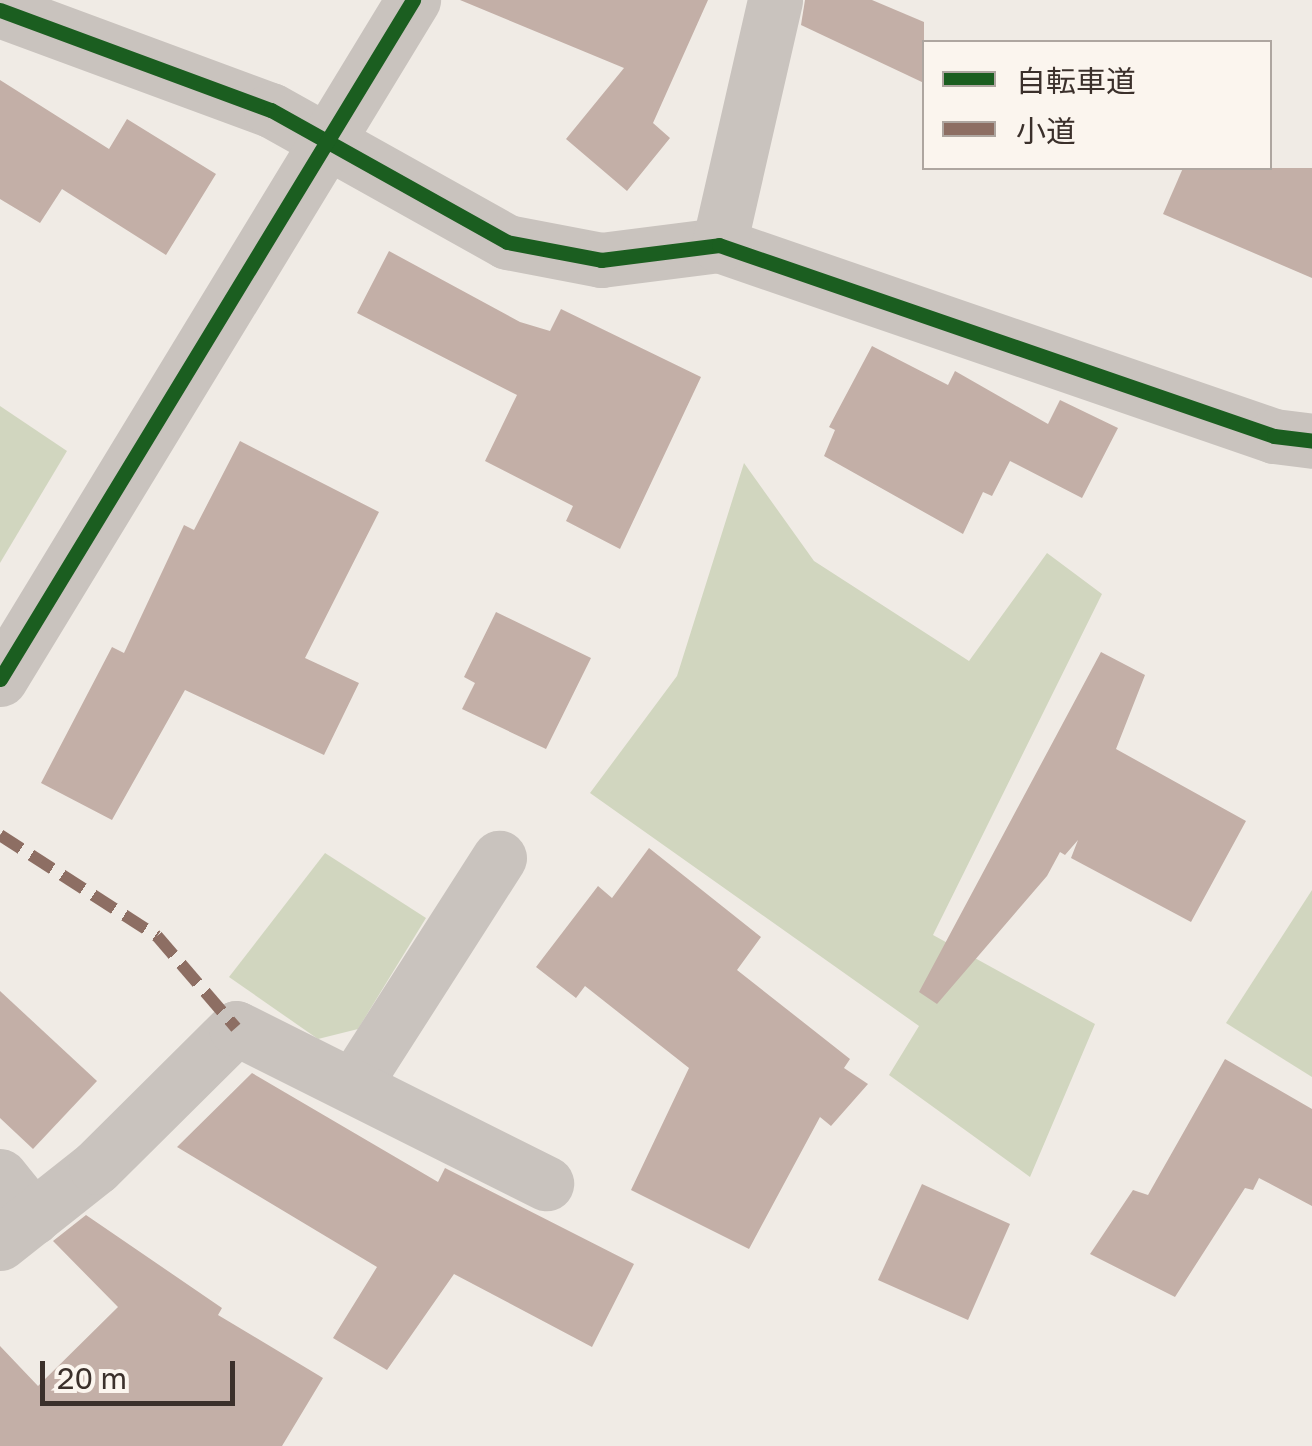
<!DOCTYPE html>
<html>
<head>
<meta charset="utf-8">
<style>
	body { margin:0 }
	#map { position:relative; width:1312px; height:1446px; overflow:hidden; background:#f0ebe5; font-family:"Golos Text","Noto Sans JP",sans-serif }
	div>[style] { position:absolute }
	.green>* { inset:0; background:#d1d6bf }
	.building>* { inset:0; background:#c3afa7 }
	.minor>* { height:55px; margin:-27.5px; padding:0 27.5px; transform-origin:27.5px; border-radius:27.5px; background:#c9c3be }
	.tertiary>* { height:55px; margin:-27.5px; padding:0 27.5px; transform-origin:27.5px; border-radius:27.5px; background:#c9c3be }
	.quiet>* { height:12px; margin-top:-6px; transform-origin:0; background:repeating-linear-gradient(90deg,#8d6e63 0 25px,transparent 0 37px) }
	.cycleway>* { height:15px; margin:-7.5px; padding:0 7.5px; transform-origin:7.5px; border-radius:7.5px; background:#1b5e20 }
	span { translate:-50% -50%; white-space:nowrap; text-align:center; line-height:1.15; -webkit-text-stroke:8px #fbf5ee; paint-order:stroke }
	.legend { position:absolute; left:922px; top:40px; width:350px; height:130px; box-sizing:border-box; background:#fbf5ee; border:2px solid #aea6a0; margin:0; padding:12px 18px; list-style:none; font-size:30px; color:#3b302b }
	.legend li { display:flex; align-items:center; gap:20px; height:50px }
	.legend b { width:50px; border:2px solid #aea6a0 }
	.scale { position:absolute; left:40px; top:1361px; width:195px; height:45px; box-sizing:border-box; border:5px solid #3b302b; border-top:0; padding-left:12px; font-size:30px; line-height:35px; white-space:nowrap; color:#3b302b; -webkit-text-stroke:8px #fbf5ee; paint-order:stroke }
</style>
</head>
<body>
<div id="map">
	<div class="green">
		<i style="clip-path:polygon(0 406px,67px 451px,0 563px)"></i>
		<i style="clip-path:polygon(744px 463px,814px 561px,969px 661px,1047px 553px,1102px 594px,933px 935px,1095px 1024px,1030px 1177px,889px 1075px,919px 1026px,590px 793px,677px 676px)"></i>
		<i style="clip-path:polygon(325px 853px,426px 918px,358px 1029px,318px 1039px,229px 977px)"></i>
		<i style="clip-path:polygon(1312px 890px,1312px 1077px,1226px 1023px)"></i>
	</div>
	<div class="building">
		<i style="clip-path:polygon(460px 0,708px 0,653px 123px,670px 138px,627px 191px,566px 139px,624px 68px)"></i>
		<i style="clip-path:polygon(805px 0,872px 0,924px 22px,924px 83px,801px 25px)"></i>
		<i style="clip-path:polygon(0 80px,109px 149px,127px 119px,216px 174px,166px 255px,62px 189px,40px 223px,0 199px)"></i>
		<i style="clip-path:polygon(1183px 168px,1312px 168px,1312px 278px,1163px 214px)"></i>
		<i style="clip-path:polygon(389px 251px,520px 322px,550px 331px,561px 309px,701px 377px,620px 549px,566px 521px,573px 506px,485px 461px,517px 395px,357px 313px)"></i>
		<i style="clip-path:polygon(872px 346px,948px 385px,955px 371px,1048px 424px,1060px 400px,1118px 428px,1082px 498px,1010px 461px,992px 496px,983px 492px,963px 534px,824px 456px,835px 430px,829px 427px)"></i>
		<i style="clip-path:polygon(240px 441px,379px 512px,305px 658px,359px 683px,324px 755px,185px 690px,112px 820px,41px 783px,112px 647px,124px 653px,184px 525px,194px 530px)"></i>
		<i style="clip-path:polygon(496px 612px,591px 658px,546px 749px,462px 709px,475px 683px,464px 677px)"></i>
		<i style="clip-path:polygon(1101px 652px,1145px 675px,1116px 749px,1246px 821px,1191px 922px,1071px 858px,1078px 840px,1065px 855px,1060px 852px,1047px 876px,937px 1004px,919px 992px)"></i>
		<i style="clip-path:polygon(649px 848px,761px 937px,737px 970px,850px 1059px,844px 1068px,868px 1084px,831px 1126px,820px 1117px,749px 1249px,631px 1190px,689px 1068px,585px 986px,576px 998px,536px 967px,598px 886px,612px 898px)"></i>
		<i style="clip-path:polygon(0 991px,97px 1081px,33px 1149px,0 1118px)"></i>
		<i style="clip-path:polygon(1225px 1059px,1312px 1109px,1312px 1206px,1259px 1178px,1253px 1190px,1245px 1188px,1175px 1297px,1090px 1254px,1133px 1190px,1148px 1195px)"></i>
		<i style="clip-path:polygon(252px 1073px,438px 1182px,445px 1168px,634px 1264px,592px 1347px,454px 1274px,387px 1370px,333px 1338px,377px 1267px,177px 1147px)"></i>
		<i style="clip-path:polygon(922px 1184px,1010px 1224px,968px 1320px,878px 1280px)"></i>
		<i style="clip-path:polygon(86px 1215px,222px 1308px,218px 1315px,323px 1378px,282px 1446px,0 1446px,0 1346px,38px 1386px,118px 1307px,53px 1241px)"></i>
	</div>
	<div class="minor">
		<i style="left:0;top:10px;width:289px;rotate:20.3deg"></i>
		<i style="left:271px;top:110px;width:270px;rotate:29.2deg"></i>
		<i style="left:507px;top:242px;width:96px;rotate:10.8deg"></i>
		<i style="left:601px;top:260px;width:119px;rotate:-7.2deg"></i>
		<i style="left:719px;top:245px;width:587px;rotate:18.99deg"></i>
		<i style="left:1274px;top:436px;width:38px;rotate:7deg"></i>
		<i style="left:719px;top:245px;width:251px;rotate:-77.1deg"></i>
		<i style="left:353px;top:1086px;width:271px;rotate:-57.4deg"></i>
		<i style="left:0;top:1176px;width:53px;rotate:51.2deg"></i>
		<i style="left:0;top:1243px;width:122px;rotate:-38.4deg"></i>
		<i style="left:96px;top:1167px;width:197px;rotate:-44.8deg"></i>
		<i style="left:236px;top:1028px;width:347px;rotate:26.6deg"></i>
	</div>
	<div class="tertiary">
		<i style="left:0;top:679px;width:795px;rotate:-58.69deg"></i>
	</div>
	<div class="quiet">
		<i style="left:0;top:835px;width:187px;rotate:32.8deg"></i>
		<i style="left:157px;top:936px;width:121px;rotate:49.3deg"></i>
	</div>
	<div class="cycleway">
		<i style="left:0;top:10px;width:289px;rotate:20.3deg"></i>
		<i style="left:271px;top:110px;width:270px;rotate:29.2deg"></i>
		<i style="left:507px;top:242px;width:96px;rotate:10.8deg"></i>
		<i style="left:601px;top:260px;width:119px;rotate:-7.2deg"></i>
		<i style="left:719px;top:245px;width:587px;rotate:18.99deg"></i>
		<i style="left:1274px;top:436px;width:38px;rotate:7deg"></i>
		<i style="left:0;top:679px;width:795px;rotate:-58.69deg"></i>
	</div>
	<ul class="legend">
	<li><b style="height:12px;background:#1b5e20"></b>自転車道</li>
	<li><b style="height:12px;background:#8d6e63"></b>小道</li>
	</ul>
	<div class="scale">20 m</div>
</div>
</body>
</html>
